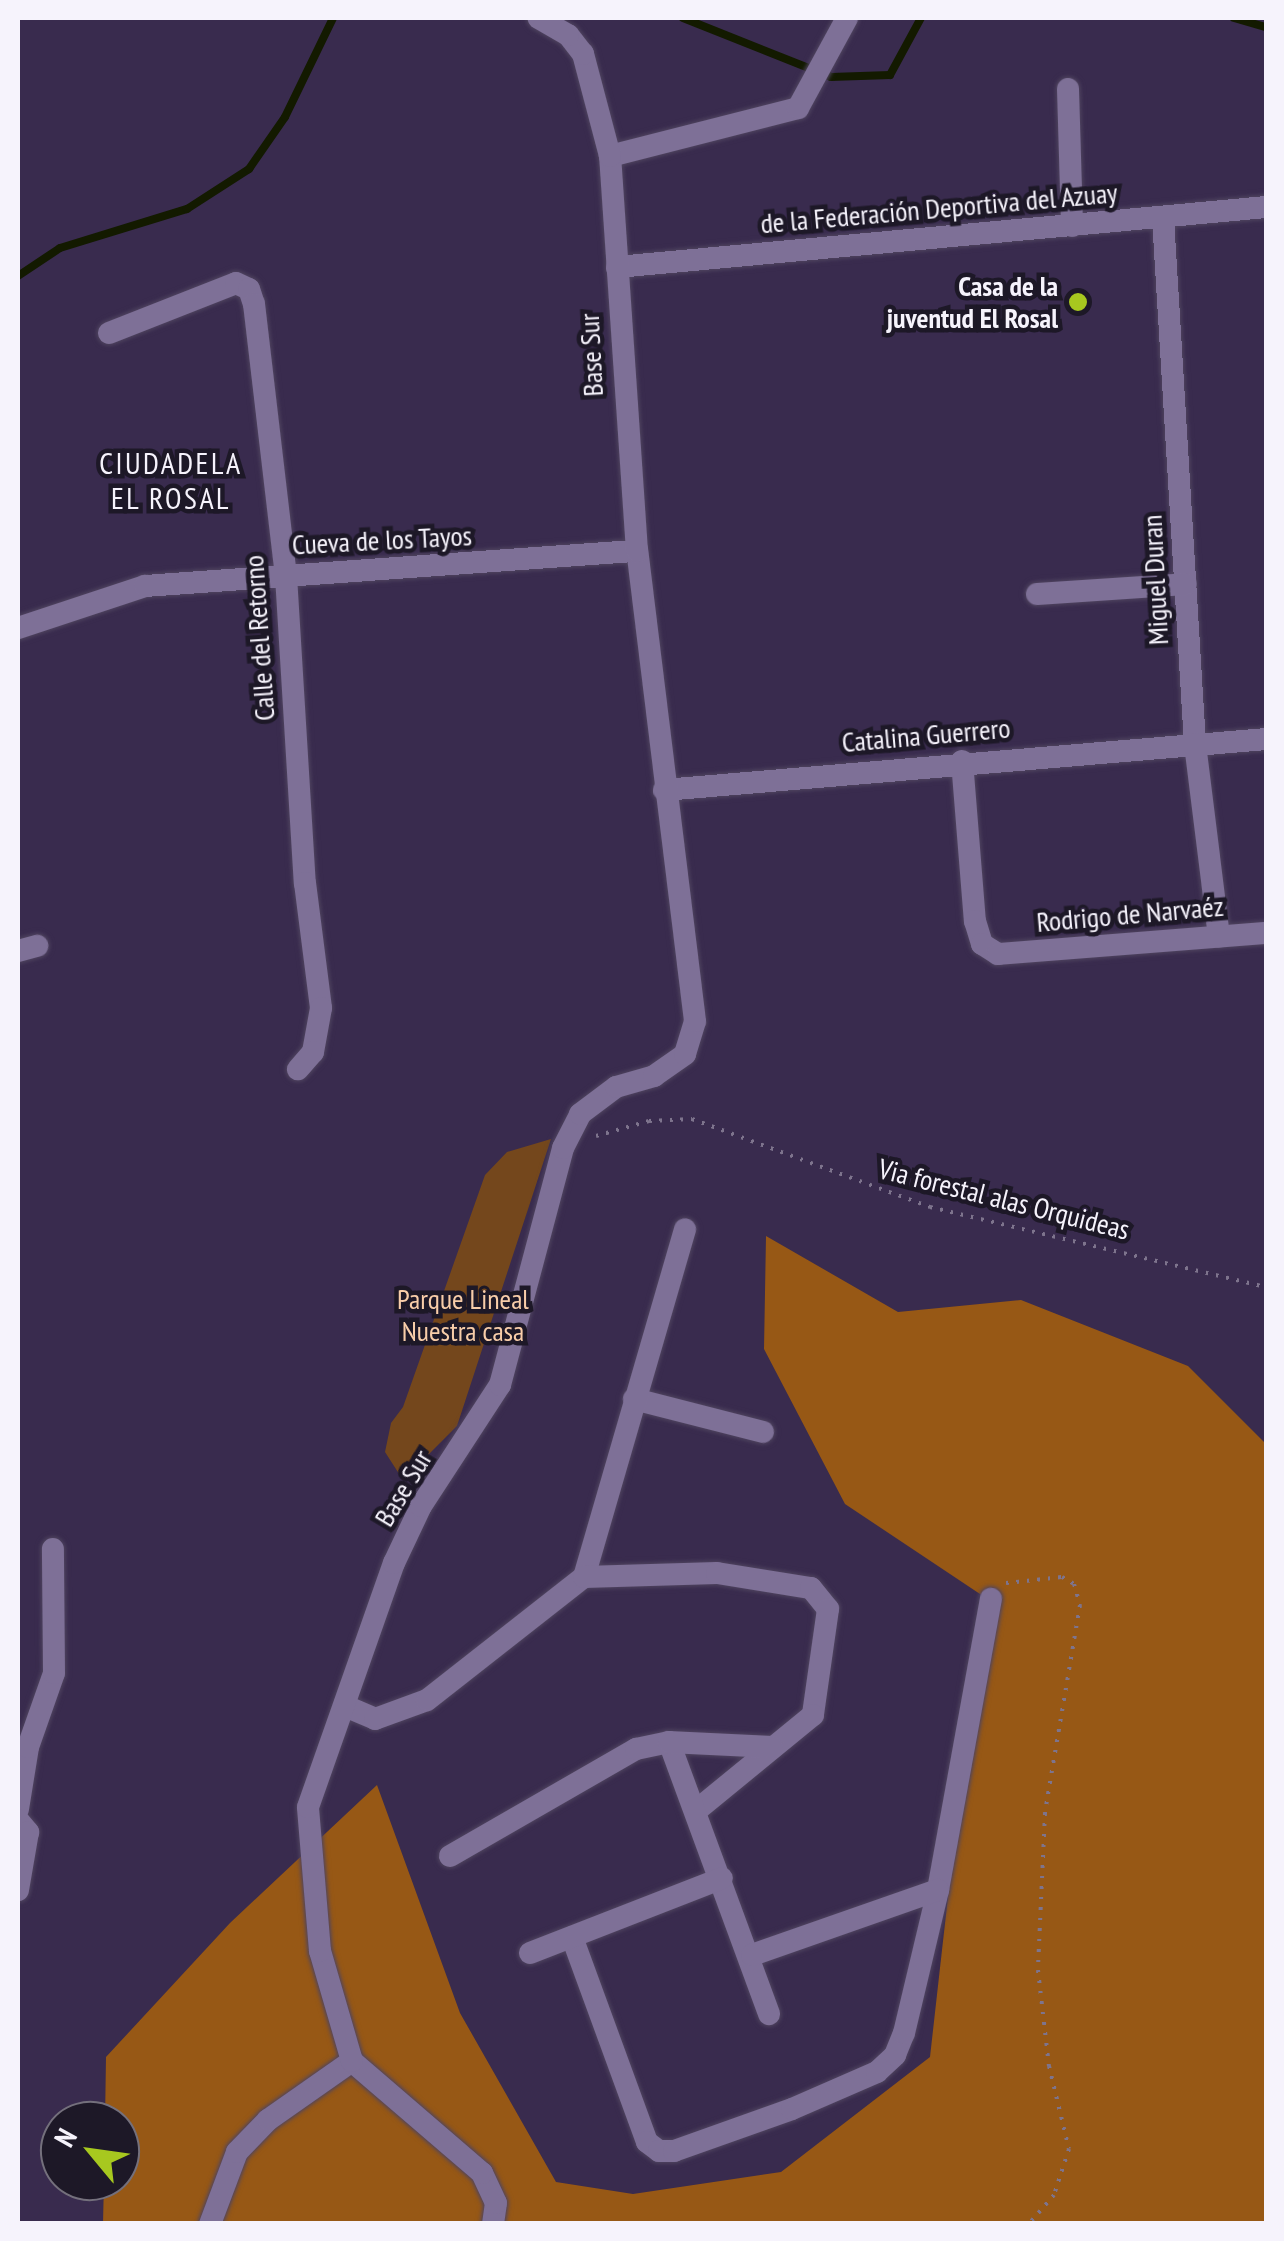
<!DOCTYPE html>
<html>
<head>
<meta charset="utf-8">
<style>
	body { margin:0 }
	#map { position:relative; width:1284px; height:2241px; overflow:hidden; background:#392b4e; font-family:"PT Sans Narrow",sans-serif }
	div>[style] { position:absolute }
	.green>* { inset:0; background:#74471c }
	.forest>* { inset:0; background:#975815 }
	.stream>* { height:8px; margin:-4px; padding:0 4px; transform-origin:4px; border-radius:4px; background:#131a00 }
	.path>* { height:4px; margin-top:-2px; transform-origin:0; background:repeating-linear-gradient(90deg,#7e748d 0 2.5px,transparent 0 10.5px) }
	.roads { filter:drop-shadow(0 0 2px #4f445f) drop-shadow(0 0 2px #4f445f) }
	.minor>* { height:22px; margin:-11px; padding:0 11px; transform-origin:11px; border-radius:11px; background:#7e7097 }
	.dots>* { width:28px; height:28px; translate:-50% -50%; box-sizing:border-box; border:5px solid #1d1827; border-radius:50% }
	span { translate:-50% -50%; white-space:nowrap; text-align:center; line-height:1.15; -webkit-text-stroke:9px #1d1827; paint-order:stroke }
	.street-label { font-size:28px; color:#f6f3fc }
	.poi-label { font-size:28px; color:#f6f3fc; font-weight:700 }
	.right { translate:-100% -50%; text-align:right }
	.park-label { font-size:28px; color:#f8cda9 }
	.neighbourhood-label { font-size:30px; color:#f6f3fc; letter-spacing:2.5px }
	.frame { position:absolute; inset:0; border:20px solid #f6f3fc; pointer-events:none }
	.north { position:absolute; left:40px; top:2101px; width:100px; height:100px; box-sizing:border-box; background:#1d1827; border:2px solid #74707c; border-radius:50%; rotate:299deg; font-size:28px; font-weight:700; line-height:40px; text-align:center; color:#f6f3fc }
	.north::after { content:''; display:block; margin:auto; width:35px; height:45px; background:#a7c81f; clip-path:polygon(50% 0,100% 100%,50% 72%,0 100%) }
</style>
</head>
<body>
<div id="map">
	<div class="green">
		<i style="clip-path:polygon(551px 1139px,457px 1426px,403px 1480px,385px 1452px,391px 1423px,403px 1407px,485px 1175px,507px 1152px)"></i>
	</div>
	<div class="forest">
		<i style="clip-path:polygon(766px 1236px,898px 1312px,1021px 1300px,1188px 1366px,1266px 1444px,1266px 2223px,103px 2223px,104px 2181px,120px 2181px,120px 2121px,105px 2121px,106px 2057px,230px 1923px,377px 1785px,460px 2013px,556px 2182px,633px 2194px,781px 2172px,930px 2057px,954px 1843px,995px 1604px,845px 1504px,764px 1349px)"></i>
	</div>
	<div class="stream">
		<i style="left:683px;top:18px;width:159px;rotate:21.7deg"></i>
		<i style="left:831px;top:77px;width:59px;rotate:-1.9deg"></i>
		<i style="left:890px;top:75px;width:65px;rotate:-61.5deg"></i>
		<i style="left:1234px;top:18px;width:33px;rotate:16deg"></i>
		<i style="left:18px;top:276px;width:50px;rotate:-33.7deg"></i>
		<i style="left:60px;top:248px;width:133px;rotate:-17.1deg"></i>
		<i style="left:187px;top:209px;width:74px;rotate:-32.8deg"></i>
		<i style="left:249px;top:169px;width:63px;rotate:-55.3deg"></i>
		<i style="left:285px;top:117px;width:110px;rotate:-64.1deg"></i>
	</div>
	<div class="path">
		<i style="left:596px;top:1136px;width:55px;rotate:-15.8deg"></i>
		<i style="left:649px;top:1121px;width:43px;rotate:-2.7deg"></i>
		<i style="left:692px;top:1119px;width:254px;rotate:20.3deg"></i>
		<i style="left:930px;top:1207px;width:345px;rotate:13.4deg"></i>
		<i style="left:1006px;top:1583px;width:56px;rotate:-6.1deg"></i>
		<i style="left:1062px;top:1577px;width:14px;rotate:30deg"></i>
		<i style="left:1074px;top:1584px;width:22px;rotate:74deg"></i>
		<i style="left:1080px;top:1605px;width:211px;rotate:99.6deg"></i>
		<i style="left:1045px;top:1813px;width:157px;rotate:92.6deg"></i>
		<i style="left:1038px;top:1970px;width:97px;rotate:83.5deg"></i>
		<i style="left:1049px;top:2066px;width:85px;rotate:76.5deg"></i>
		<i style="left:1069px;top:2149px;width:48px;rotate:108.1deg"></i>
		<i style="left:1054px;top:2195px;width:38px;rotate:131deg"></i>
	</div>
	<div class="roads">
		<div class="minor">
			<i style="left:1068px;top:89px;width:137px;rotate:88.3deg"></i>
			<i style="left:610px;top:156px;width:194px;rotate:-14.3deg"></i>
			<i style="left:798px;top:108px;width:102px;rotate:-61.4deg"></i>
			<i style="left:1163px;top:218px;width:527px;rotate:86.52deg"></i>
			<i style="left:1195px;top:744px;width:194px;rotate:82.9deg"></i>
			<i style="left:617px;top:267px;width:652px;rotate:-5.28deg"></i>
			<i style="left:109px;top:333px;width:136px;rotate:-21.5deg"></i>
			<i style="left:236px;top:283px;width:14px;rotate:25deg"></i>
			<i style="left:249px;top:289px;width:16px;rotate:72deg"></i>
			<i style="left:254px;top:304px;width:274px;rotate:83.3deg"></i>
			<i style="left:286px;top:576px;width:308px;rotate:86.5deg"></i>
			<i style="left:305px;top:883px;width:126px;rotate:82.7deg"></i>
			<i style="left:321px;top:1008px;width:45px;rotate:100.3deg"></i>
			<i style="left:313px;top:1052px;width:23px;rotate:131deg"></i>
			<i style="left:1037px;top:594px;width:149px;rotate:-3.8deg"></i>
			<i style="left:18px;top:628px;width:134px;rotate:-18.3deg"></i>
			<i style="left:145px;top:586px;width:493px;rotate:-4.1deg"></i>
			<i style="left:962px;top:761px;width:161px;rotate:85.4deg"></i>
			<i style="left:975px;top:921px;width:24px;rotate:73deg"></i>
			<i style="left:982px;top:944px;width:19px;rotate:32deg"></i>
			<i style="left:998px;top:954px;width:269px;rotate:-4.5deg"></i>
			<i style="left:664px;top:790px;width:604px;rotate:-4.84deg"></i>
			<i style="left:18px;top:951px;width:20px;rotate:-15deg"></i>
			<i style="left:634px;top:1399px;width:133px;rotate:14.3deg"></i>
			<i style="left:584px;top:1577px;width:362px;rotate:-73.8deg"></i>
			<i style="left:345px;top:1706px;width:33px;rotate:23deg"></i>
			<i style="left:375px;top:1719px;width:55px;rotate:-20.1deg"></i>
			<i style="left:427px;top:1700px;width:199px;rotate:-38.1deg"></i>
			<i style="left:584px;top:1577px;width:133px;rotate:-1.7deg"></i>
			<i style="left:717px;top:1573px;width:95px;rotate:9.1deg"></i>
			<i style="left:811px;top:1588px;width:27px;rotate:51deg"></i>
			<i style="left:828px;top:1609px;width:107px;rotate:98.1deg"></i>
			<i style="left:813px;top:1715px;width:149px;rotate:140.7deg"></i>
			<i style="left:669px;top:1742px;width:290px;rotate:69.8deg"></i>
			<i style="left:18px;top:1809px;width:63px;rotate:-80.8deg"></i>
			<i style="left:28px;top:1747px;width:78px;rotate:-70.6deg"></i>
			<i style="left:54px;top:1673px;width:124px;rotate:-90.5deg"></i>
			<i style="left:18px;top:1820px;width:16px;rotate:50deg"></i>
			<i style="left:28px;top:1832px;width:59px;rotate:99.8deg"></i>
			<i style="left:450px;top:1856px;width:215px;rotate:-29.9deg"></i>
			<i style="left:636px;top:1749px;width:34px;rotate:-12deg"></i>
			<i style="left:669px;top:1742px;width:103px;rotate:2.8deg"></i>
			<i style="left:572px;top:1937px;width:218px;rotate:69.9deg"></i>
			<i style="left:647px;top:2142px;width:15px;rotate:37deg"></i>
			<i style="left:659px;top:2151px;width:15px"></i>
			<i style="left:674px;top:2151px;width:125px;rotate:-19.6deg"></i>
			<i style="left:792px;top:2109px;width:93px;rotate:-23.5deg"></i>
			<i style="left:877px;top:2072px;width:25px;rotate:-43deg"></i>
			<i style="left:895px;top:2055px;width:24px;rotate:-68deg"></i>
			<i style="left:904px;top:2033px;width:147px;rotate:-76.6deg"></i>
			<i style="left:938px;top:1890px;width:296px;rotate:-79.7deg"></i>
			<i style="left:530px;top:1953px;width:206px;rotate:-21.3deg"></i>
			<i style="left:752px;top:1955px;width:197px;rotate:-19.3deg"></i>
			<i style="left:210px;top:2224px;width:77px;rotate:-69.4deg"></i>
			<i style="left:237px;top:2152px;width:45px;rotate:-45.9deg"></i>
			<i style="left:268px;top:2120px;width:103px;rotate:-35.1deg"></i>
			<i style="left:493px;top:2224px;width:21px;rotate:-82deg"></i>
			<i style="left:496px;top:2203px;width:33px;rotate:-115deg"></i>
			<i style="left:482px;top:2173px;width:172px;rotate:-139.3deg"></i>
			<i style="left:352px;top:2061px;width:115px;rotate:-106.2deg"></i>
			<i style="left:320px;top:1951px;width:144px;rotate:-94.8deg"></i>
			<i style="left:308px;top:1807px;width:259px;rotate:-70.6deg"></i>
			<i style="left:394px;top:1563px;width:63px;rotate:-64.7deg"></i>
			<i style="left:421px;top:1506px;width:145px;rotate:-56.9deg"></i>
			<i style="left:500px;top:1385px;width:245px;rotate:-75.1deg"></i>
			<i style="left:563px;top:1148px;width:38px;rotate:-63deg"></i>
			<i style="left:580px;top:1114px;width:45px;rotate:-36.9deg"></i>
			<i style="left:616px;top:1087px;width:40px;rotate:-16deg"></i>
			<i style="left:654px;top:1076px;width:38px;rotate:-35deg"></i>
			<i style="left:685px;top:1054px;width:34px;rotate:-73deg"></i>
			<i style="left:695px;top:1021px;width:474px;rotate:-97deg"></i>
			<i style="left:637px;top:551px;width:396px;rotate:-93.9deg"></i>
			<i style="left:610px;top:156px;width:106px;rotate:-104.8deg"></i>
			<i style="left:583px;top:54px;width:24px;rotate:-128deg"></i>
			<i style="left:568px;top:35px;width:34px;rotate:-150deg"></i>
		</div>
	</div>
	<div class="dots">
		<i style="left:1078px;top:302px;background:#a7c81f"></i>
	</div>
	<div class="street-label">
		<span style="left:939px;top:208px;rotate:-5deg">de la Federación Deportiva del Azuay</span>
		<span style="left:591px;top:355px;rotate:-93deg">Base Sur</span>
		<span style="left:382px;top:540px;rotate:-3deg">Cueva de los Tayos</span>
		<span style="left:1155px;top:580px;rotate:-93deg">Miguel Duran</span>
		<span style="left:259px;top:638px;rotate:-94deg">Calle del Retorno</span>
		<span style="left:926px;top:735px;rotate:-5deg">Catalina Guerrero</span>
		<span style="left:1130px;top:914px;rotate:-5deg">Rodrigo de Narvaéz</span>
		<span style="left:1004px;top:1199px;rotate:14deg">Via forestal alas Orquideas</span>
		<span style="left:403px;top:1488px;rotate:-59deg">Base Sur</span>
	</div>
	<div class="poi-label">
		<span class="right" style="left:1058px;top:302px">Casa de la<br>juventud El Rosal</span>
	</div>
	<div class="park-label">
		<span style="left:463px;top:1315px">Parque Lineal<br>Nuestra casa</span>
	</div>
	<div class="neighbourhood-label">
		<span style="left:171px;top:480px">CIUDADELA<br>EL ROSAL</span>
	</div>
	<div class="frame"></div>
	<div class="north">N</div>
</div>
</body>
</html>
